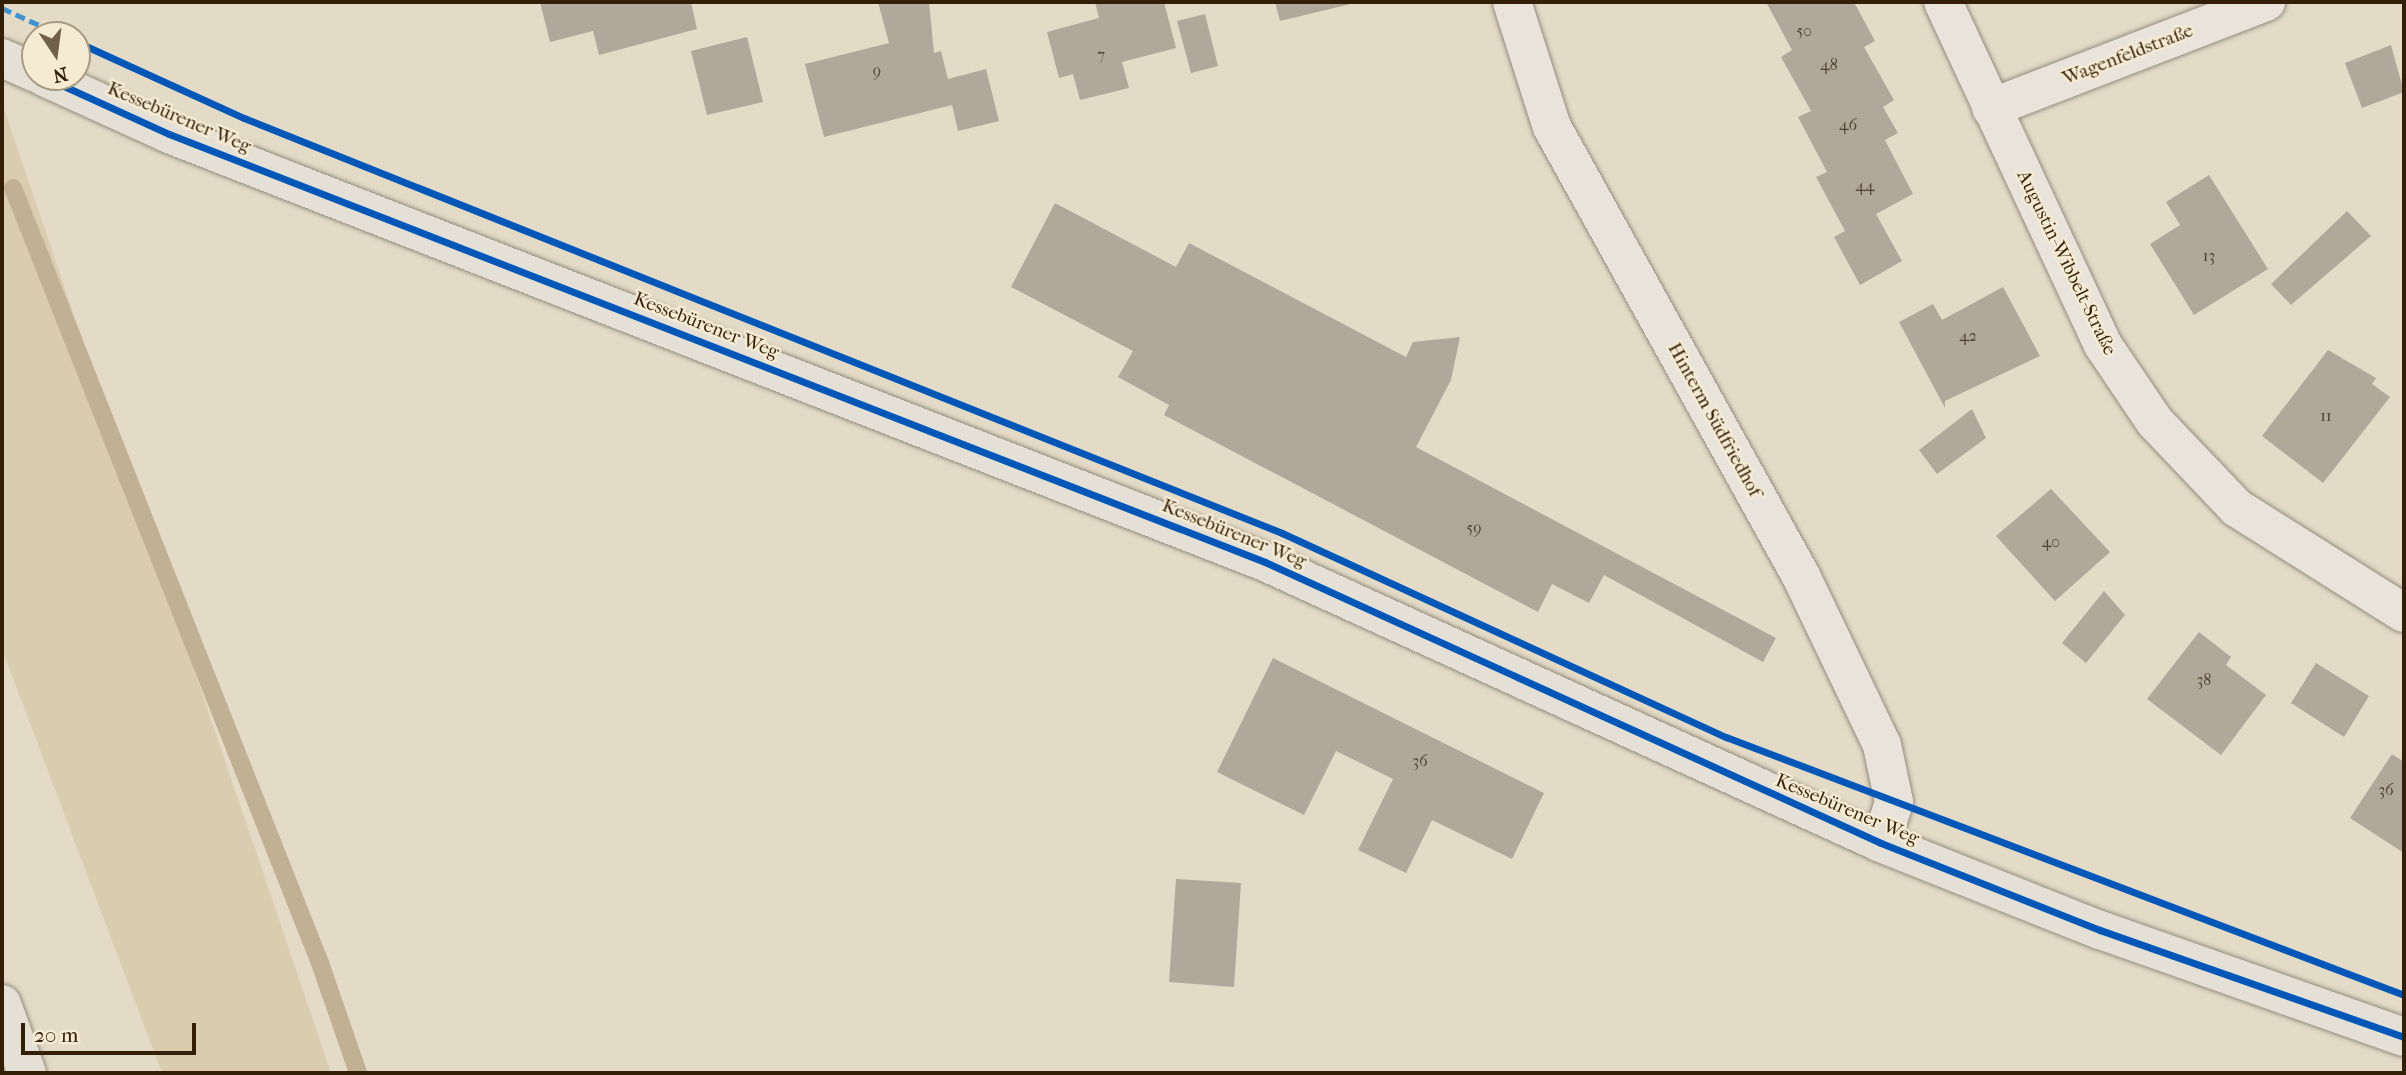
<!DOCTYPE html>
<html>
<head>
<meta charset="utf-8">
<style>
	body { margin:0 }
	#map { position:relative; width:2406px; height:1075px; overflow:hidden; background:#e4dbc7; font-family:"IM FELL French Canon",serif }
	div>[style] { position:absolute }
	.green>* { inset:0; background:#d9ccaf }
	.stream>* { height:18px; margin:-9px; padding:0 9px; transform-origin:9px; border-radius:9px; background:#c0b094 }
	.building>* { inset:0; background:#b0a89a }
	.roads { filter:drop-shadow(0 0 2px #948c7e) drop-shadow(0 0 2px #948c7e) }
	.minor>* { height:38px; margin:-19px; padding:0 19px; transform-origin:19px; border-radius:19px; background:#e9e4db }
	.major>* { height:38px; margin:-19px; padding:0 19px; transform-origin:19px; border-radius:19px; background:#e5e0d5 }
	.highway>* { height:38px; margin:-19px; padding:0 19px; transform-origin:19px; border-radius:19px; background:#e5e0d5 }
	.quiet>* { height:5px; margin-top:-2.5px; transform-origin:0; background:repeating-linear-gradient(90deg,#3d94d1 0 10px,transparent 0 15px) }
	.cycleway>* { height:7px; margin:-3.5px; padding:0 3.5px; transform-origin:3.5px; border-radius:3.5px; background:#0057b8 }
	span { translate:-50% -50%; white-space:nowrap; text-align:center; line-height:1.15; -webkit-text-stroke:5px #f5ebd3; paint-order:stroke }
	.number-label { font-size:16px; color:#52412c }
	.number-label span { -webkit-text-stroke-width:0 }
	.street-label { font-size:19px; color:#331f07 }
	.frame { position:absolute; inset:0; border:4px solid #331f07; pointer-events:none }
	.north { position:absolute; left:21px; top:21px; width:70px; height:70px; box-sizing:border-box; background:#f5ebd3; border:2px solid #a79981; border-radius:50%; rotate:167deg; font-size:19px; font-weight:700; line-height:28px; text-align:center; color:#331f07 }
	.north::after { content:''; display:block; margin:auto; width:24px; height:32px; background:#71614a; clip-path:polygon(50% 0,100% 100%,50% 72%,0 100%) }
	.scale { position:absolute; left:21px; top:1023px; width:175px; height:32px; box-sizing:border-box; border:4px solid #331f07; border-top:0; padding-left:9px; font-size:21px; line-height:24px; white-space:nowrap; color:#331f07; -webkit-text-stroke:5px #f5ebd3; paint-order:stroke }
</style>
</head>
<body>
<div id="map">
	<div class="green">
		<i style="clip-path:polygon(2px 108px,4px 109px,331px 1073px,162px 1073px,2px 649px)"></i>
	</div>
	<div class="stream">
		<i style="left:13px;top:188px;width:834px;rotate:68.39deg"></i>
		<i style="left:320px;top:963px;width:116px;rotate:70.9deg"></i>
	</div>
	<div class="building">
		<i style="clip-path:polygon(540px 2px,691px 2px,697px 29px,599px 55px,593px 31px,550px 42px)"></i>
		<i style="clip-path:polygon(878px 2px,929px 2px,934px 53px,941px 51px,948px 79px,986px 69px,999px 121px,958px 131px,952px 105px,824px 137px,805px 64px,889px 43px)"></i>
		<i style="clip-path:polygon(1095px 2px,1164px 2px,1176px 48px,1122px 62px,1129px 88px,1080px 100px,1073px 74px,1059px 78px,1047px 32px,1099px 18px)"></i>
		<i style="clip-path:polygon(1275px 2px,1354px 2px,1355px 3px,1280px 21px)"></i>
		<i style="clip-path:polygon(1766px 2px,1854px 2px,1875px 41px,1864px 47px,1894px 100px,1883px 107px,1898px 133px,1885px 140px,1913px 194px,1876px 214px,1902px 261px,1860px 285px,1834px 237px,1845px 231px,1816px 177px,1827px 172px,1798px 117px,1811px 111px,1781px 57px,1792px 50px)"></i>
		<i style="clip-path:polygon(1205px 14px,1218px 66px,1191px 73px,1177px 21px)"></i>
		<i style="clip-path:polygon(747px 37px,763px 102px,707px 115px,691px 51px)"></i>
		<i style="clip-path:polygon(2391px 45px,2404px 92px,2362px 108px,2345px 63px)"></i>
		<i style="clip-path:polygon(2209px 175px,2268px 269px,2194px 315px,2150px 244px,2180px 225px,2166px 202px)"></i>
		<i style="clip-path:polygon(1055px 203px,1176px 267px,1189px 243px,1406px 357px,1413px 342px,1460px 337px,1451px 380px,1416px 447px,1776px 638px,1763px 662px,1604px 575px,1589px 603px,1552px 584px,1538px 612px,1164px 415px,1169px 405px,1118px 377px,1133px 351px,1011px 287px)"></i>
		<i style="clip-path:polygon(2347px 211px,2371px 236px,2291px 305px,2271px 284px)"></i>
		<i style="clip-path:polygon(2003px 287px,2040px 356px,1945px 401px,1945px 408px,1899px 322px,1933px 304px,1942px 320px)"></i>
		<i style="clip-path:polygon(2328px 350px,2376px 378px,2372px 384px,2390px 397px,2323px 483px,2262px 436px)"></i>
		<i style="clip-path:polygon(1972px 409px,1986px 438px,1937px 474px,1919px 450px)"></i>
		<i style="clip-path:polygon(2051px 489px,2110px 552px,2055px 601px,1996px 536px)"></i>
		<i style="clip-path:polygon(2104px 591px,2125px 615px,2086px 663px,2062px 643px)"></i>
		<i style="clip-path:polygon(2199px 632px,2231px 657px,2226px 665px,2266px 695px,2221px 755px,2147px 699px)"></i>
		<i style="clip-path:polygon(1273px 658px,1544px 793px,1512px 859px,1432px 820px,1406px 873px,1358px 850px,1393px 779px,1336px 751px,1304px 815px,1217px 772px)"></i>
		<i style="clip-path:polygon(2316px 663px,2369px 696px,2344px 737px,2291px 703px)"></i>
		<i style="clip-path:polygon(2392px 754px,2404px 762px,2404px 853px,2350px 818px)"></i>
		<i style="clip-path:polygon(1176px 879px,1241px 883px,1234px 987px,1169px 982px)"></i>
	</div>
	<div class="roads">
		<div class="minor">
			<i style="left:1512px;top:2px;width:131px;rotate:72.3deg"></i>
			<i style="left:1552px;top:127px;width:513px;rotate:60.99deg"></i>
			<i style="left:1801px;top:576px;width:187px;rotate:64.4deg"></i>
			<i style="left:1882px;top:745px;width:58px;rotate:78.1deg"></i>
			<i style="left:1894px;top:802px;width:43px;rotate:107.6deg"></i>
			<i style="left:1943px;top:2px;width:378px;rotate:65deg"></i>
			<i style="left:2103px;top:345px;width:93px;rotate:56deg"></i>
			<i style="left:2155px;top:422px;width:119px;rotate:46.4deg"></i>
			<i style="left:2237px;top:508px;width:197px;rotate:32.2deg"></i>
			<i style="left:1991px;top:108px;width:295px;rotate:-21.1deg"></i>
		</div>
		<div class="major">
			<i style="left:2px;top:58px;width:36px;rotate:24deg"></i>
			<i style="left:44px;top:77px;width:137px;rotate:24.5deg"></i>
			<i style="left:169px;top:134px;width:1177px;rotate:21.33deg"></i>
			<i style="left:1265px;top:562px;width:677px;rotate:24.52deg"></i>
			<i style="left:1881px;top:843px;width:236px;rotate:21.7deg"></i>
			<i style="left:2100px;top:930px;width:322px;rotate:19.4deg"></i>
		</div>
		<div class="highway">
			<i style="left:2px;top:1004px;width:73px;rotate:70.1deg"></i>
		</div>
	</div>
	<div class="quiet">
		<i style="left:2px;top:8px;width:65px;rotate:24.6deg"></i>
	</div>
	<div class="cycleway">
		<i style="left:77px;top:42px;width:183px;rotate:24.5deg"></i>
		<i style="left:244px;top:118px;width:1118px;rotate:21.79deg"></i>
		<i style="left:1282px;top:533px;width:489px;rotate:24.7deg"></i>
		<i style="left:1726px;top:737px;width:725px;rotate:20.83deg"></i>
		<i style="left:44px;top:77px;width:137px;rotate:24.5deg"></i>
		<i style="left:169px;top:134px;width:1177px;rotate:21.33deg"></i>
		<i style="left:1265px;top:562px;width:677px;rotate:24.52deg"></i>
		<i style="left:1881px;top:843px;width:236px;rotate:21.7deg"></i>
		<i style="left:2100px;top:930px;width:322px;rotate:19.4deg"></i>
	</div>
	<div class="number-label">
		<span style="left:1804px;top:31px">50</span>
		<span style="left:1101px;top:55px">7</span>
		<span style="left:1829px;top:65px">48</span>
		<span style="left:877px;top:71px">9</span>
		<span style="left:1848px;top:125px">46</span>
		<span style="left:1865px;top:186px">44</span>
		<span style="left:2209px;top:256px">13</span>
		<span style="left:1968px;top:336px">42</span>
		<span style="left:2326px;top:416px">11</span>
		<span style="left:1474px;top:528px">59</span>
		<span style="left:2051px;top:542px">40</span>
		<span style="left:2204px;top:680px">38</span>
		<span style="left:1420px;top:761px">36</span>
		<span style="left:2386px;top:790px">36</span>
	</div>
	<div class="street-label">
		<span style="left:2128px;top:55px;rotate:-21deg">Wagenfeldstraße</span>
		<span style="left:179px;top:118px;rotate:23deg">Kessebürener Weg</span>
		<span style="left:2066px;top:263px;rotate:64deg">Augustin-Wibbelt-Straße</span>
		<span style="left:706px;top:326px;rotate:21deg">Kessebürener Weg</span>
		<span style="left:1714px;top:420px;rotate:61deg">Hinterm Südfriedhof</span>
		<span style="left:1234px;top:534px;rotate:22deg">Kessebürener Weg</span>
		<span style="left:1847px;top:810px;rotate:23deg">Kessebürener Weg</span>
	</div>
	<div class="frame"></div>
	<div class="north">N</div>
	<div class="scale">20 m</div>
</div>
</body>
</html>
